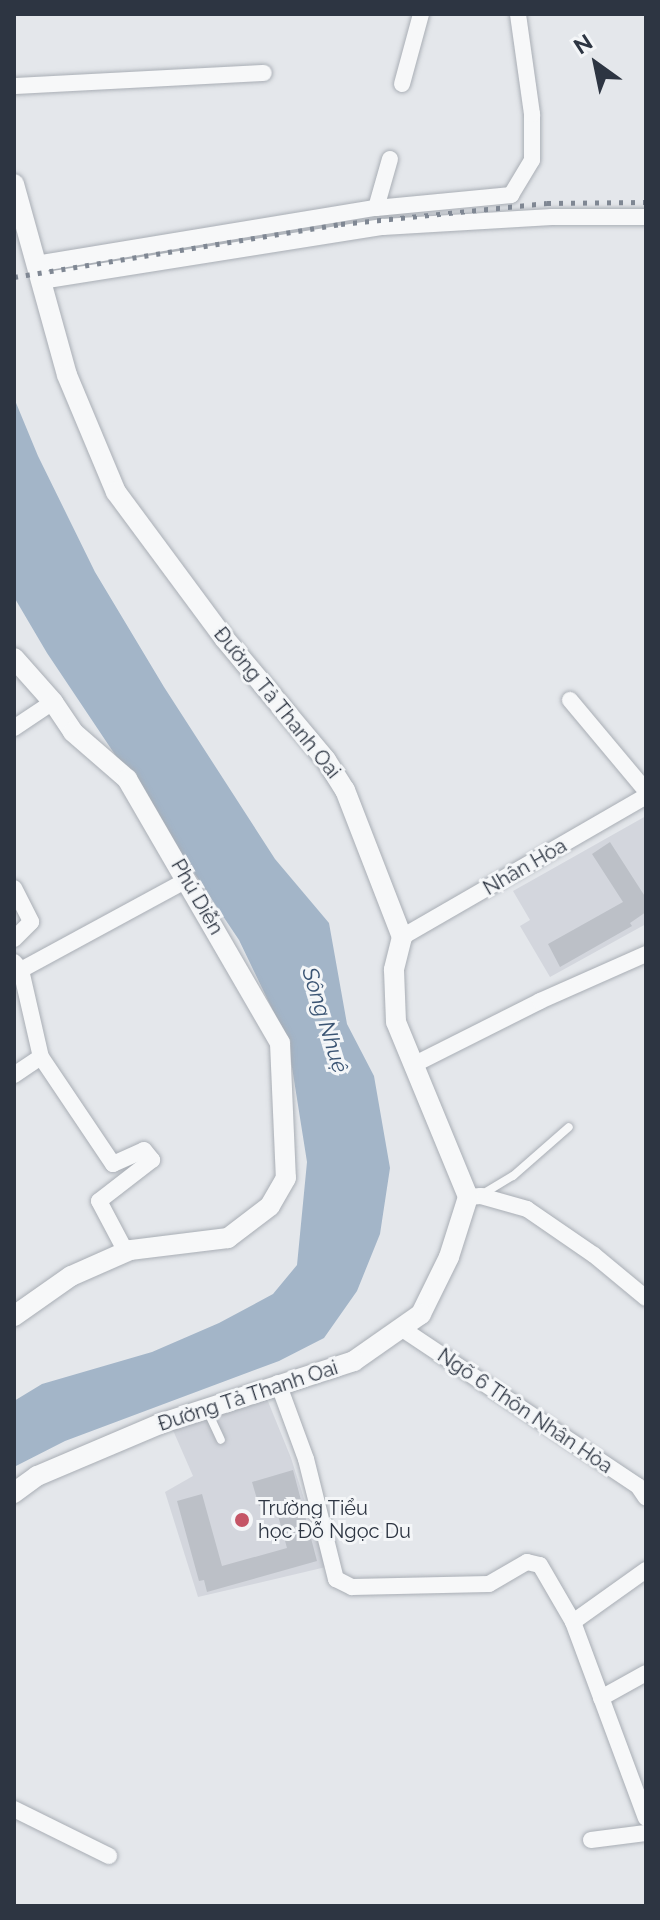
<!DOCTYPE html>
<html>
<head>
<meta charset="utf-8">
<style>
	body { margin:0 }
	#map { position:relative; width:660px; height:1920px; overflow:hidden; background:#e4e7eb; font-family:Raleway,sans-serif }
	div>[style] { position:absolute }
	.built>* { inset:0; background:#d3d6dd }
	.water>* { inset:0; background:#a3b5c8 }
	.building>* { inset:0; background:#bcc0c7 }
	.roads { filter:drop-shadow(0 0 2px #a9aeb5) drop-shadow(0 0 2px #a9aeb5) }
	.service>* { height:8px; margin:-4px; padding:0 4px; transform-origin:4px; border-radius:4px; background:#f7f8f9 }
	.minor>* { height:16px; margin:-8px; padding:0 8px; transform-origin:8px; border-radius:8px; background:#f7f8f9 }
	.tertiary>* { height:20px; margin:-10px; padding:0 10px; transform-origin:10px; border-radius:10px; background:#f7f8f9 }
	.rail>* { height:5px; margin-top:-2.5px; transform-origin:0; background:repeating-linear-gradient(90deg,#7f8793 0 4px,transparent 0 12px) }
	.dots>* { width:22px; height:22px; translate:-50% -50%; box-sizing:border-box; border:4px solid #f4f6f8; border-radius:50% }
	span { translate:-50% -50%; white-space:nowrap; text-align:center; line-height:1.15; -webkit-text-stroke:6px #f4f6f8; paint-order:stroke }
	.street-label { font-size:20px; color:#2d3542 }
	.poi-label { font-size:20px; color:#2d3542 }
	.left { translate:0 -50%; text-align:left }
	.water-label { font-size:22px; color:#3a5473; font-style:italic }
	.frame { position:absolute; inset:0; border:16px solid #2d3542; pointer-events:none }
	.north { position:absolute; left:556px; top:24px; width:80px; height:80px; -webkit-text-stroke:6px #f4f6f8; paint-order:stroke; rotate:327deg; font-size:22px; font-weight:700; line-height:32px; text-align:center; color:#2d3542 }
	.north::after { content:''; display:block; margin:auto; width:28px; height:36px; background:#2d3542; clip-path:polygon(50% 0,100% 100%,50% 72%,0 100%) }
</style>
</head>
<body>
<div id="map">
	<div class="built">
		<i style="clip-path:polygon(646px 816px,646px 924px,550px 977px,520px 926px,530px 920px,513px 891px)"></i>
		<i style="clip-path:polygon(267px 1399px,291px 1458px,326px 1567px,198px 1597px,165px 1492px,193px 1476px,172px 1428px)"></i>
	</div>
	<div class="water">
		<i style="clip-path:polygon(14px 398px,38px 456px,95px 572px,164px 687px,275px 859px,329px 923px,347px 1024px,374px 1076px,390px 1168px,380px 1234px,357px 1291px,324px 1338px,279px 1361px,65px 1441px,14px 1467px,14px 1401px,42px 1384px,152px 1352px,219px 1323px,273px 1294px,297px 1265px,307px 1162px,288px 1042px,239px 940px,47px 653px,14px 597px)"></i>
	</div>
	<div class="building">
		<i style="clip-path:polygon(610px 842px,646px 898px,646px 912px,630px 923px,632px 926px,560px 967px,548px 944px,623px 902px,592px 854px)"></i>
		<i style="clip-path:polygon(293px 1470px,317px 1561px,207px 1592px,204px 1580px,199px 1581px,177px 1501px,202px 1494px,222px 1566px,287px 1548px,274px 1501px,259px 1506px,252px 1482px)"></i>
	</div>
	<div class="roads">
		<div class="service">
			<i style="left:481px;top:1195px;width:37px;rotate:-31deg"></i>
			<i style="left:513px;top:1176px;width:74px;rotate:-41.2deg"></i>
			<i style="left:206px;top:1408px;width:35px;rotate:65deg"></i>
		</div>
		<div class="minor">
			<i style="left:402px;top:84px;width:73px;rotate:-74.8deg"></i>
			<i style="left:14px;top:86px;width:250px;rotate:-3deg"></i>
			<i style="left:376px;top:208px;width:51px;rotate:-74.1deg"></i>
			<i style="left:36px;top:264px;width:345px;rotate:-9.4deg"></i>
			<i style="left:376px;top:208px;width:136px;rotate:-5.5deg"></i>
			<i style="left:511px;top:195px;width:41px;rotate:-59deg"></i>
			<i style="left:532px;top:160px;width:46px;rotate:-90deg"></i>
			<i style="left:532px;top:114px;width:101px;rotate:-98deg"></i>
			<i style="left:41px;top:281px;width:346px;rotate:-9deg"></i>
			<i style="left:383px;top:227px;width:169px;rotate:-3.4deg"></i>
			<i style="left:552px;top:217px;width:94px"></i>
			<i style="left:570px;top:700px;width:119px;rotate:50.1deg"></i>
			<i style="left:14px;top:728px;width:47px;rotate:-33.7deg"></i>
			<i style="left:14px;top:888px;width:38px;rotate:63deg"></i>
			<i style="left:31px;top:922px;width:24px;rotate:135deg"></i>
			<i style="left:402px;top:937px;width:282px;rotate:-30deg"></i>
			<i style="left:14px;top:962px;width:11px;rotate:49deg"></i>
			<i style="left:21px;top:970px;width:189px;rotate:-28.5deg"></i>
			<i style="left:21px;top:970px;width:89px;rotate:77.1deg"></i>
			<i style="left:41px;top:1057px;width:129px;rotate:56.1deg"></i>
			<i style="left:113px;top:1164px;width:34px;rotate:-24deg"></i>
			<i style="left:144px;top:1150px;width:13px;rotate:51deg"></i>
			<i style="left:152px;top:1160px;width:67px;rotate:142.3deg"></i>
			<i style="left:99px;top:1201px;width:58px;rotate:62.1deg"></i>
			<i style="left:413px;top:1065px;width:142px;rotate:-26.7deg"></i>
			<i style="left:540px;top:1001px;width:116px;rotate:-23.9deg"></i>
			<i style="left:14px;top:1075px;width:32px;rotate:-34deg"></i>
			<i style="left:468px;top:1197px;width:13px;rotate:-4deg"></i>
			<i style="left:481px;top:1196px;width:48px;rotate:15.8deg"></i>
			<i style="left:527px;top:1209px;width:81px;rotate:34.5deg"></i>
			<i style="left:594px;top:1255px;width:67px;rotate:39.6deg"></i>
			<i style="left:401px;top:1328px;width:285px;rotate:33.7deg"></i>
			<i style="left:638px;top:1486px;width:14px;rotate:56deg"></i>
			<i style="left:278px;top:1383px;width:81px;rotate:69.8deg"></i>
			<i style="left:306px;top:1459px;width:124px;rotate:76deg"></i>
			<i style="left:336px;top:1579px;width:18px;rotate:27deg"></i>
			<i style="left:352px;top:1587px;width:137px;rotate:-1.3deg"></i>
			<i style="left:489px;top:1584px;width:44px;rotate:-30.1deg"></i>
			<i style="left:527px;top:1562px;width:13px;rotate:13deg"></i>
			<i style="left:540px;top:1565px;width:66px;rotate:59.9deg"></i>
			<i style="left:573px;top:1622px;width:209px;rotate:69.6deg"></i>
			<i style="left:573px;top:1622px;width:90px;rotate:-35.5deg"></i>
			<i style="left:601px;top:1698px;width:51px;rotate:-29.1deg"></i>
			<i style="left:14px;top:1809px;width:106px;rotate:26.3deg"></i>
			<i style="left:591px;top:1840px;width:55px;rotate:-7.3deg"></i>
		</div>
		<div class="tertiary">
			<i style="left:14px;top:184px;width:198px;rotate:74.5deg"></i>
			<i style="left:67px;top:375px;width:127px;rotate:67.3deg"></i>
			<i style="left:116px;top:492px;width:182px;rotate:53.5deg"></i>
			<i style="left:224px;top:638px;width:159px;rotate:50.1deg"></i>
			<i style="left:326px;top:760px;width:36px;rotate:58deg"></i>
			<i style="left:345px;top:790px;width:158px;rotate:68.8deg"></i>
			<i style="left:402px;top:937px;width:34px;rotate:104deg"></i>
			<i style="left:394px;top:970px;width:52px;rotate:87.8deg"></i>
			<i style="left:396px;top:1022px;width:189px;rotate:67.6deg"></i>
			<i style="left:468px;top:1197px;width:63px;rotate:107.6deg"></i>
			<i style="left:449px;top:1257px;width:64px;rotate:116.2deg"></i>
			<i style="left:421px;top:1314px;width:82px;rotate:145deg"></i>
			<i style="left:354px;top:1361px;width:202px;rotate:162.1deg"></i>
			<i style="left:162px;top:1423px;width:136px;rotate:157deg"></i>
			<i style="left:37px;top:1476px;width:29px;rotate:144deg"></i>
			<i style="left:14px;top:658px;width:59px;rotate:48.4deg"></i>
			<i style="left:53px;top:702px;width:36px;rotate:56deg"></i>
			<i style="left:73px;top:732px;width:72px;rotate:41deg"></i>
			<i style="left:127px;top:779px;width:305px;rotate:59.9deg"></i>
			<i style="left:280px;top:1043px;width:135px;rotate:87.5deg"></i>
			<i style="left:286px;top:1178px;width:32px;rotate:120deg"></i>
			<i style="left:270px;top:1206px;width:53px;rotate:142.7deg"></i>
			<i style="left:228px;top:1238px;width:99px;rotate:173deg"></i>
			<i style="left:130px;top:1250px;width:64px;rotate:156.2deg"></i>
			<i style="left:71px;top:1276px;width:70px;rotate:144.9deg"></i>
		</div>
	</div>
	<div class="rail">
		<i style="left:14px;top:277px;width:331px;rotate:-9.2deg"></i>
		<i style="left:341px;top:224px;width:207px;rotate:-5.8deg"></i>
		<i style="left:547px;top:203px;width:99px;rotate:-0.6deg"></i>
	</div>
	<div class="dots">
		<i style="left:242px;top:1520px;background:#c55566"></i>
	</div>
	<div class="street-label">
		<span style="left:277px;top:703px;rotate:51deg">Đường Tả Thanh Oai</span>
		<span style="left:525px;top:867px;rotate:-30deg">Nhân Hòa</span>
		<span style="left:197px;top:897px;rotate:60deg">Phú Diễn</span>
		<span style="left:248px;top:1396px;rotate:-18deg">Đường Tả Thanh Oai</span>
		<span style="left:525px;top:1411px;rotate:34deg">Ngõ 6 Thôn Nhân Hòa</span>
	</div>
	<div class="poi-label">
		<span class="left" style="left:258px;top:1520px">Trường Tiểu<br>học Đỗ Ngọc Du</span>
	</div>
	<div class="water-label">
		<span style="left:325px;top:1020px;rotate:73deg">Sông Nhuệ</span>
	</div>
	<div class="frame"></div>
	<div class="north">N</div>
</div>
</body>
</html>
